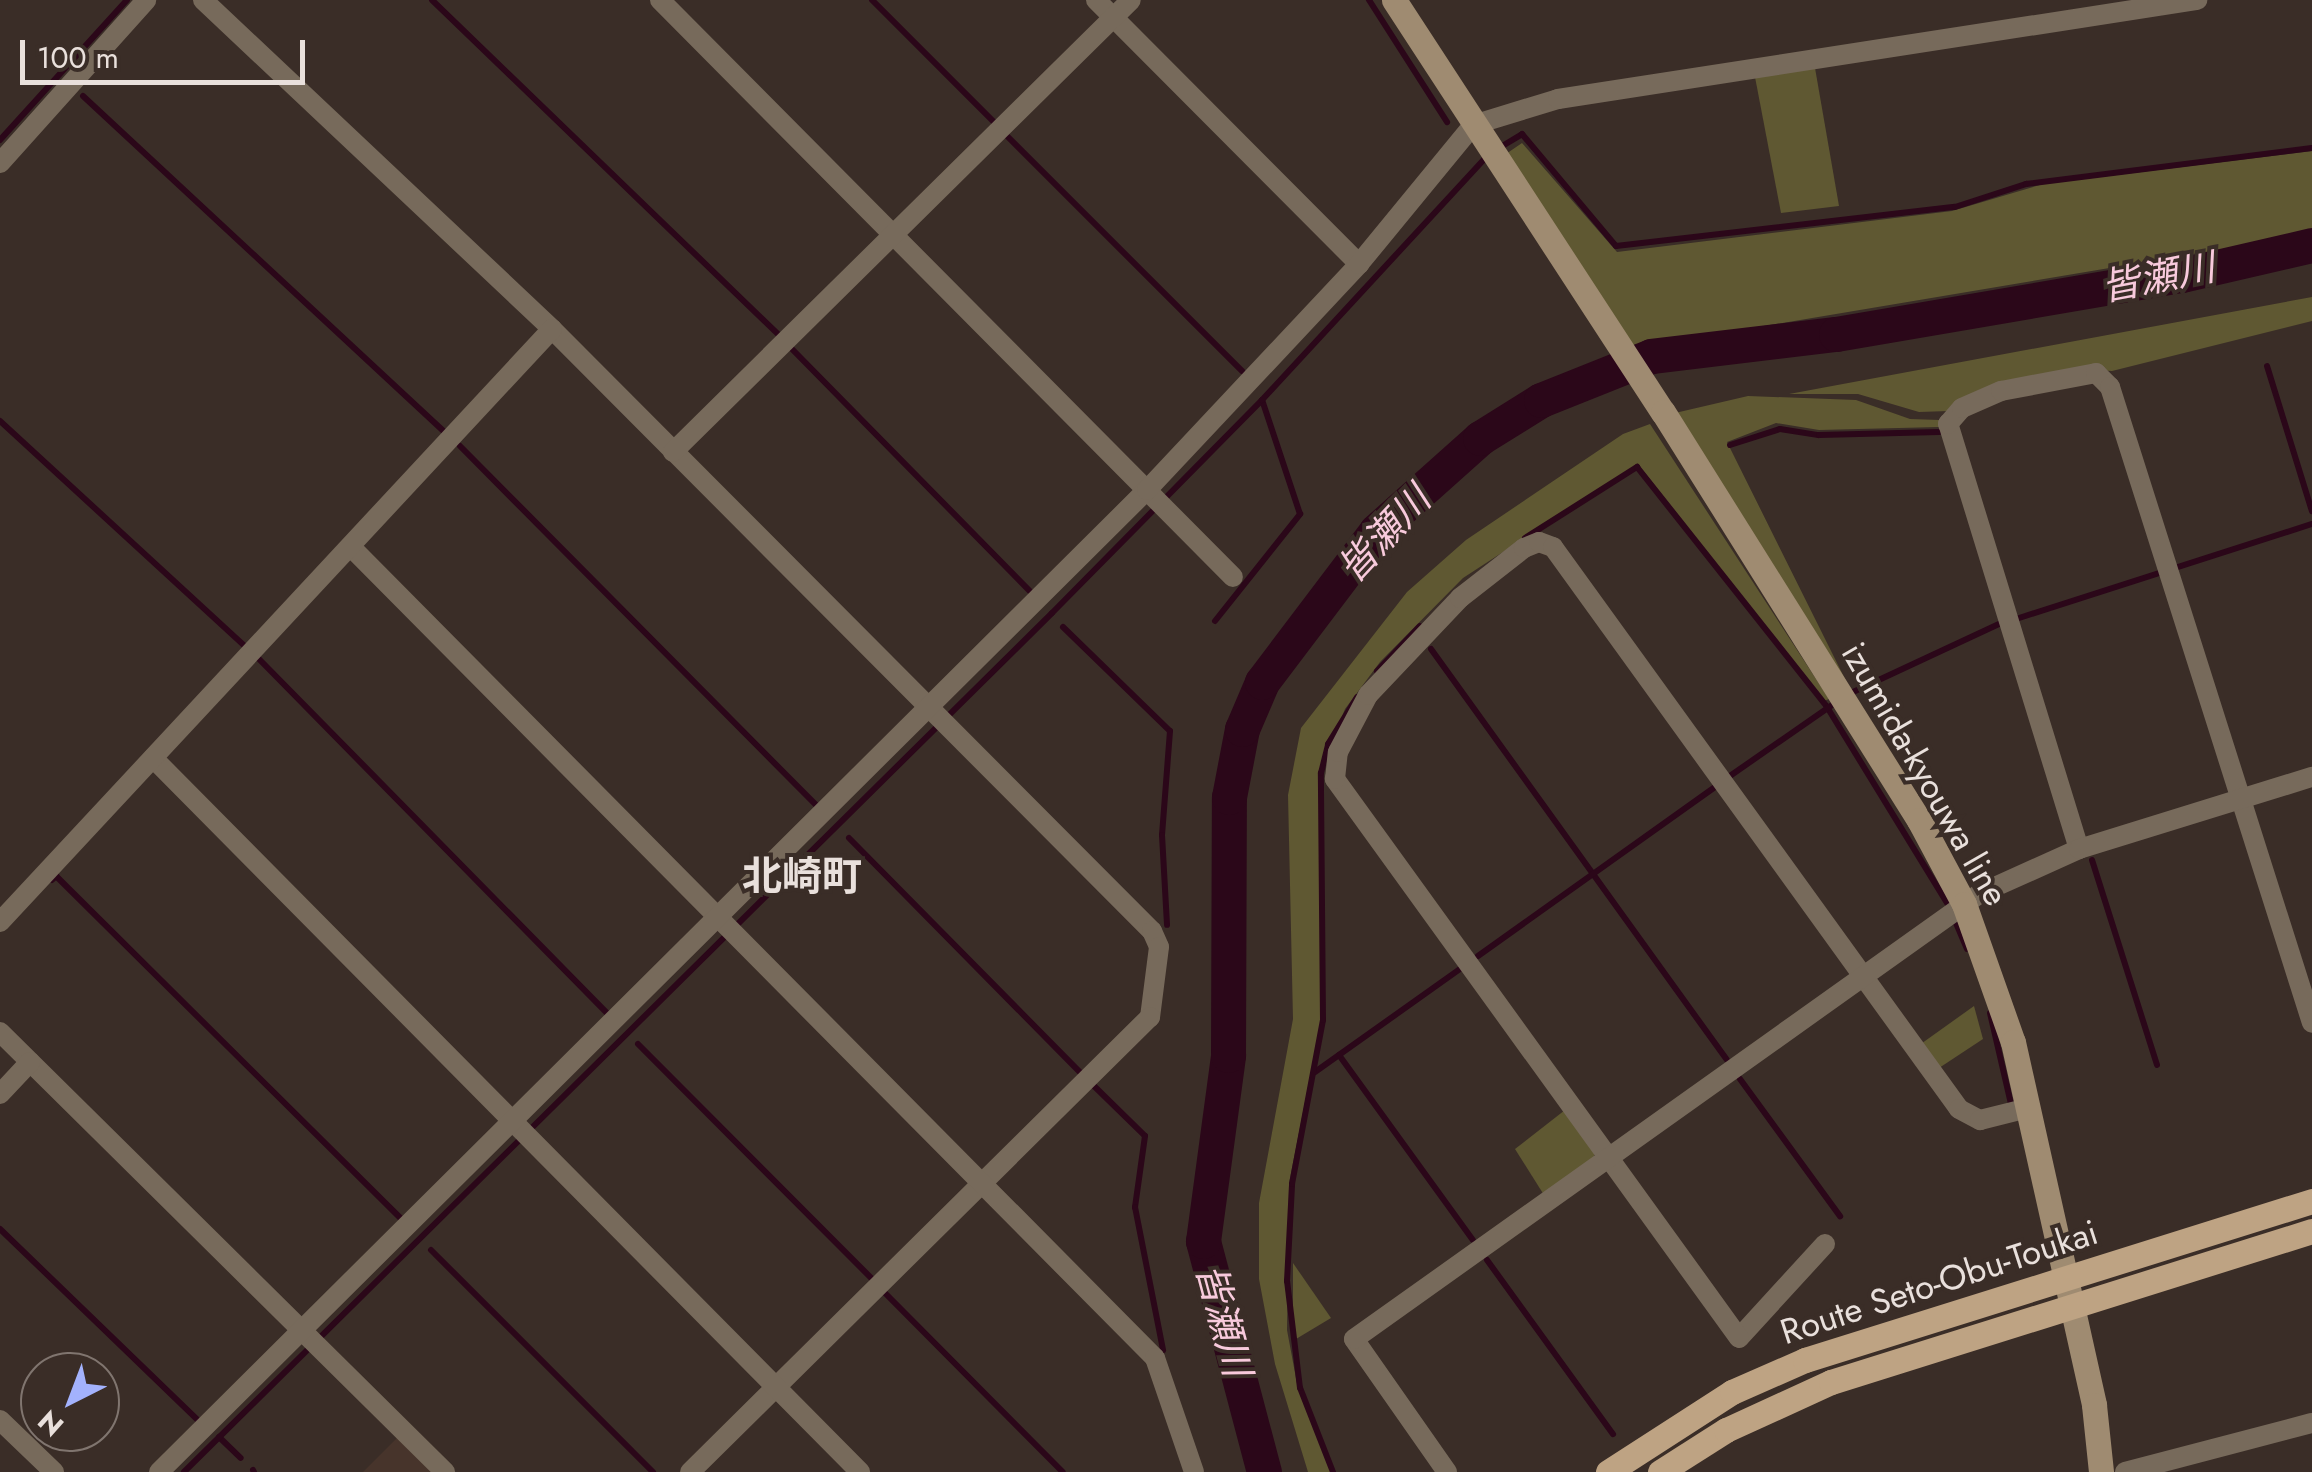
<!DOCTYPE html>
<html>
<head>
<meta charset="utf-8">
<style>
	body { margin:0 }
	#map { position:relative; width:2312px; height:1472px; overflow:hidden; background:#3a2d27; font-family:Jost,"Noto Sans JP",sans-serif }
	div>[style] { position:absolute }
	.built>* { inset:0; background:#47342b }
	.green>* { inset:0; background:#5f5832 }
	.stream>* { height:6px; margin:-3px; padding:0 3px; transform-origin:3px; border-radius:3px; background:#2b0719 }
	.river>* { height:35px; margin:-17.5px; padding:0 17.5px; transform-origin:17.5px; border-radius:17.5px; background:#2b0719 }
	.street>* { height:20px; margin:-10px; padding:0 10px; transform-origin:10px; border-radius:10px; background:#776a5b }
	.secondary>* { height:25px; margin:-12.5px; padding:0 12.5px; transform-origin:12.5px; border-radius:12.5px; background:#9f8b71 }
	.primary>* { height:25px; margin:-12.5px; padding:0 12.5px; transform-origin:12.5px; border-radius:12.5px; background:#bea383 }
	span { translate:-50% -50%; white-space:nowrap; text-align:center; line-height:1.15; -webkit-text-stroke:8px #3a2d27; paint-order:stroke }
	.street-label { font-size:35px; color:#e9e0dc }
	.water-label { font-size:38px; color:#f8cadc; font-style:italic }
	.quarter-label { font-size:40px; color:#e9e0dc; font-weight:700 }
	.north { position:absolute; left:20px; top:1352px; width:100px; height:100px; box-sizing:border-box; background:#3a2d27; border:2px solid #80756f; border-radius:50%; rotate:222deg; font-size:28px; font-weight:700; line-height:40px; text-align:center; color:#e9e0dc }
	.north::after { content:''; display:block; margin:auto; width:35px; height:45px; background:#a3b2fd; clip-path:polygon(50% 0,100% 100%,50% 72%,0 100%) }
	.scale { position:absolute; left:20px; top:40px; width:285px; height:45px; box-sizing:border-box; border:5px solid #e9e0dc; border-top:0; padding-left:12px; font-size:30px; line-height:35px; white-space:nowrap; color:#e9e0dc; -webkit-text-stroke:8px #3a2d27; paint-order:stroke }
</style>
</head>
<body>
<div id="map">
	<div class="built">
		<i style="clip-path:polygon(399px 1436px,435px 1472px,363px 1472px)"></i>
	</div>
	<div class="green">
		<i style="clip-path:polygon(1815px 68px,1839px 206px,1781px 213px,1755px 77px)"></i>
		<i style="clip-path:polygon(1522px 143px,1617px 252px,1952px 211px,2043px 184px,2312px 151px,2312px 234px,1627px 349px,1503px 156px)"></i>
		<i style="clip-path:polygon(2312px 297px,2312px 321px,2112px 371px,2077px 369px,1949px 411px,1919px 412px,1858px 394px,1789px 394px)"></i>
		<i style="clip-path:polygon(1748px 396px,1856px 400px,1910px 419px,1940px 420px,1939px 427px,1819px 430px,1776px 423px,1727px 442px,1849px 687px,1675px 413px)"></i>
		<i style="clip-path:polygon(1650px 424px,1829px 699px,1824px 701px,1638px 464px,1463px 578px,1380px 662px,1345px 709px,1319px 773px,1321px 1021px,1289px 1183px,1287px 1330px,1298px 1389px,1331px 1472px,1308px 1472px,1275px 1364px,1259px 1279px,1259px 1203px,1293px 1019px,1288px 795px,1301px 728px,1407px 592px,1466px 540px,1623px 434px)"></i>
		<i style="clip-path:polygon(1974px 1006px,1983px 1039px,1936px 1070px,1918px 1046px)"></i>
		<i style="clip-path:polygon(1565px 1110px,1595px 1152px,1593px 1160px,1544px 1195px,1515px 1149px)"></i>
		<i style="clip-path:polygon(1293px 1263px,1331px 1318px,1296px 1339px,1293px 1313px)"></i>
	</div>
	<div class="stream">
		<i style="left:432px;top:0;width:484px;rotate:44deg"></i>
		<i style="left:872px;top:0;width:174px;rotate:45deg"></i>
		<i style="left:1369px;top:0;width:145px;rotate:57.4deg"></i>
		<i style="left:83px;top:96px;width:495px;rotate:42.9deg"></i>
		<i style="left:1006px;top:135px;width:334px;rotate:45deg"></i>
		<i style="left:0;top:140px;width:189px;rotate:-47.8deg"></i>
		<i style="left:1499px;top:148px;width:27px;rotate:-31deg"></i>
		<i style="left:1522px;top:134px;width:146px;rotate:50deg"></i>
		<i style="left:1616px;top:246px;width:341px;rotate:-6.6deg"></i>
		<i style="left:1955px;top:207px;width:75px;rotate:-17.9deg"></i>
		<i style="left:2026px;top:184px;width:288px;rotate:-7.2deg"></i>
		<i style="left:792px;top:349px;width:339px;rotate:45.5deg"></i>
		<i style="left:2267px;top:366px;width:152px;rotate:72.8deg"></i>
		<i style="left:0;top:421px;width:333px;rotate:42.6deg"></i>
		<i style="left:1730px;top:445px;width:52px;rotate:-17.7deg"></i>
		<i style="left:1780px;top:429px;width:39px;rotate:9deg"></i>
		<i style="left:1819px;top:435px;width:120px;rotate:-1.4deg"></i>
		<i style="left:460px;top:446px;width:508px;rotate:45.24deg"></i>
		<i style="left:1525px;top:538px;width:133px;rotate:-32.4deg"></i>
		<i style="left:1637px;top:467px;width:306px;rotate:51.6deg"></i>
		<i style="left:1827px;top:707px;width:230px;rotate:58.5deg"></i>
		<i style="left:2016px;top:619px;width:311px;rotate:-17.8deg"></i>
		<i style="left:1215px;top:621px;width:137px;rotate:-51.5deg"></i>
		<i style="left:1300px;top:514px;width:120px;rotate:-108.4deg"></i>
		<i style="left:1063px;top:627px;width:149px;rotate:44.2deg"></i>
		<i style="left:1170px;top:731px;width:104px;rotate:94.4deg"></i>
		<i style="left:1162px;top:835px;width:90px;rotate:86.8deg"></i>
		<i style="left:1431px;top:649px;width:506px;rotate:54.24deg"></i>
		<i style="left:258px;top:658px;width:498px;rotate:45.5deg"></i>
		<i style="left:1377px;top:671px;width:62px;rotate:-46.3deg"></i>
		<i style="left:1853px;top:692px;width:161px;rotate:-25deg"></i>
		<i style="left:1727px;top:778px;width:128px;rotate:-34.8deg"></i>
		<i style="left:849px;top:838px;width:332px;rotate:45.4deg"></i>
		<i style="left:2092px;top:860px;width:215px;rotate:72.4deg"></i>
		<i style="left:52px;top:880px;width:6px;rotate:-45deg"></i>
		<i style="left:56px;top:876px;width:485px;rotate:44.8deg"></i>
		<i style="left:1956px;top:923px;width:28px;rotate:67deg"></i>
		<i style="left:1478px;top:956px;width:292px;rotate:-35.5deg"></i>
		<i style="left:1990px;top:1013px;width:93px;rotate:77deg"></i>
		<i style="left:638px;top:1044px;width:334px;rotate:45.1deg"></i>
		<i style="left:1339px;top:1055px;width:228px;rotate:54.1deg"></i>
		<i style="left:1315px;top:1072px;width:178px;rotate:-35.4deg"></i>
		<i style="left:1740px;top:1079px;width:170px;rotate:53.9deg"></i>
		<i style="left:1094px;top:1086px;width:71px;rotate:44.4deg"></i>
		<i style="left:1145px;top:1136px;width:72px;rotate:98deg"></i>
		<i style="left:1135px;top:1207px;width:146px;rotate:78.9deg"></i>
		<i style="left:0;top:1229px;width:274px;rotate:44deg"></i>
		<i style="left:431px;top:1250px;width:314px;rotate:45deg"></i>
		<i style="left:1487px;top:1260px;width:215px;rotate:54.1deg"></i>
		<i style="left:885px;top:1293px;width:252px;rotate:45.2deg"></i>
		<i style="left:219px;top:1437px;width:30px;rotate:44deg"></i>
		<i style="left:253px;top:1470px;width:2px;rotate:63deg"></i>
		<i style="left:184px;top:1472px;width:1221px;rotate:-44.7deg"></i>
		<i style="left:1052px;top:613px;width:299px;rotate:-45.4deg"></i>
		<i style="left:1262px;top:400px;width:333px;rotate:-47.3deg"></i>
		<i style="left:1333px;top:1472px;width:90px;rotate:-111.4deg"></i>
		<i style="left:1300px;top:1388px;width:108px;rotate:-96.9deg"></i>
		<i style="left:1287px;top:1281px;width:97px;rotate:-87deg"></i>
		<i style="left:1292px;top:1184px;width:167px;rotate:-79.3deg"></i>
		<i style="left:1323px;top:1020px;width:247px;rotate:-90.5deg"></i>
		<i style="left:1321px;top:773px;width:30px;rotate:-76deg"></i>
		<i style="left:1328px;top:744px;width:55px;rotate:-58.3deg"></i>
	</div>
	<div class="river">
		<i style="left:1264px;top:1472px;width:239px;rotate:-104.8deg"></i>
		<i style="left:1203px;top:1241px;width:188px;rotate:-82.3deg"></i>
		<i style="left:1228px;top:1055px;width:258px;rotate:-89.8deg"></i>
		<i style="left:1229px;top:797px;width:69px;rotate:-79.2deg"></i>
		<i style="left:1242px;top:729px;width:51px;rotate:-66.9deg"></i>
		<i style="left:1262px;top:682px;width:189px;rotate:-52.9deg"></i>
		<i style="left:1376px;top:531px;width:140px;rotate:-41.8deg"></i>
		<i style="left:1480px;top:438px;width:72px;rotate:-31.9deg"></i>
		<i style="left:1541px;top:400px;width:118px;rotate:-21.8deg"></i>
		<i style="left:1651px;top:356px;width:186px;rotate:-6.8deg"></i>
		<i style="left:1836px;top:334px;width:351px;rotate:-9.7deg"></i>
		<i style="left:2182px;top:275px;width:133px;rotate:-13deg"></i>
	</div>
	<div class="street">
		<i style="left:203px;top:0;width:480px;rotate:43.3deg"></i>
		<i style="left:552px;top:329px;width:850px;rotate:45.1deg"></i>
		<i style="left:1152px;top:931px;width:17px;rotate:66deg"></i>
		<i style="left:1159px;top:947px;width:71px;rotate:97.3deg"></i>
		<i style="left:1150px;top:1017px;width:647px;rotate:135.31deg"></i>
		<i style="left:660px;top:0;width:813px;rotate:45.2deg"></i>
		<i style="left:1096px;top:0;width:373px;rotate:45.1deg"></i>
		<i style="left:0;top:163px;width:219px;rotate:-48.1deg"></i>
		<i style="left:673px;top:452px;width:643px;rotate:-44.62deg"></i>
		<i style="left:351px;top:547px;width:1142px;rotate:45.25deg"></i>
		<i style="left:1155px;top:1358px;width:120px;rotate:71.1deg"></i>
		<i style="left:153px;top:758px;width:1005px;rotate:45.28deg"></i>
		<i style="left:2079px;top:849px;width:445px;rotate:-107.1deg"></i>
		<i style="left:1948px;top:424px;width:21px;rotate:-49deg"></i>
		<i style="left:1962px;top:408px;width:43px;rotate:-23.6deg"></i>
		<i style="left:2001px;top:391px;width:97px;rotate:-10.7deg"></i>
		<i style="left:2096px;top:373px;width:20px;rotate:45deg"></i>
		<i style="left:2110px;top:387px;width:667px;rotate:72.38deg"></i>
		<i style="left:0;top:922px;width:810px;rotate:-47.05deg"></i>
		<i style="left:0;top:1032px;width:626px;rotate:44.68deg"></i>
		<i style="left:0;top:1094px;width:44px;rotate:-46.8deg"></i>
		<i style="left:1825px;top:1244px;width:127px;rotate:132.5deg"></i>
		<i style="left:1739px;top:1338px;width:690px;rotate:-125.86deg"></i>
		<i style="left:1335px;top:779px;width:27px;rotate:-84deg"></i>
		<i style="left:1338px;top:752px;width:64px;rotate:-62.2deg"></i>
		<i style="left:1368px;top:695px;width:134px;rotate:-46.5deg"></i>
		<i style="left:1460px;top:598px;width:81px;rotate:-38deg"></i>
		<i style="left:1524px;top:548px;width:16px;rotate:-22deg"></i>
		<i style="left:1539px;top:542px;width:15px;rotate:20deg"></i>
		<i style="left:1553px;top:547px;width:693px;rotate:54.15deg"></i>
		<i style="left:1959px;top:1109px;width:24px;rotate:28deg"></i>
		<i style="left:1980px;top:1120px;width:49px;rotate:-14deg"></i>
		<i style="left:0;top:1420px;width:75px;rotate:43.9deg"></i>
		<i style="left:159px;top:1472px;width:1393px;rotate:-44.83deg"></i>
		<i style="left:1147px;top:490px;width:310px;rotate:-46.8deg"></i>
		<i style="left:1359px;top:264px;width:180px;rotate:-50.6deg"></i>
		<i style="left:1473px;top:125px;width:89px;rotate:-17deg"></i>
		<i style="left:1558px;top:99px;width:647px;rotate:-8.81deg"></i>
		<i style="left:1447px;top:1472px;width:162px;rotate:-125deg"></i>
		<i style="left:1354px;top:1339px;width:767px;rotate:-35.45deg"></i>
		<i style="left:1979px;top:894px;width:110px;rotate:-24.2deg"></i>
		<i style="left:2079px;top:849px;width:244px;rotate:-17.2deg"></i>
		<i style="left:2125px;top:1472px;width:193px;rotate:-14.7deg"></i>
	</div>
	<div class="secondary">
		<i style="left:1394px;top:0;width:492px;rotate:56.9deg"></i>
		<i style="left:1663px;top:412px;width:482px;rotate:57.9deg"></i>
		<i style="left:1919px;top:820px;width:95px;rotate:61.8deg"></i>
		<i style="left:1964px;top:904px;width:146px;rotate:70.5deg"></i>
		<i style="left:2013px;top:1042px;width:372px;rotate:77.4deg"></i>
		<i style="left:2094px;top:1405px;width:67px;rotate:84deg"></i>
	</div>
	<div class="primary">
		<i style="left:1608px;top:1472px;width:148px;rotate:-32.8deg"></i>
		<i style="left:1732px;top:1392px;width:80px;rotate:-23.7deg"></i>
		<i style="left:1805px;top:1360px;width:531px;rotate:-17.41deg"></i>
		<i style="left:1660px;top:1472px;width:78px;rotate:-32.5deg"></i>
		<i style="left:1726px;top:1430px;width:115px;rotate:-24.6deg"></i>
		<i style="left:1831px;top:1382px;width:504px;rotate:-17.43deg"></i>
	</div>
	<div class="street-label">
		<span style="left:1925px;top:774px;rotate:60deg">izumida-kyouwa line</span>
		<span style="left:1939px;top:1282px;rotate:-18deg">Route Seto-Obu-Toukai</span>
	</div>
	<div class="water-label">
		<span style="left:2158px;top:277px;rotate:-11deg">皆瀬川</span>
		<span style="left:1384px;top:534px;rotate:-47deg">皆瀬川</span>
		<span style="left:1224px;top:1320px;rotate:75deg">皆瀬川</span>
	</div>
	<div class="quarter-label">
		<span style="left:802px;top:876px">北崎町</span>
	</div>
	<div class="north">N</div>
	<div class="scale">100 m</div>
</div>
</body>
</html>
